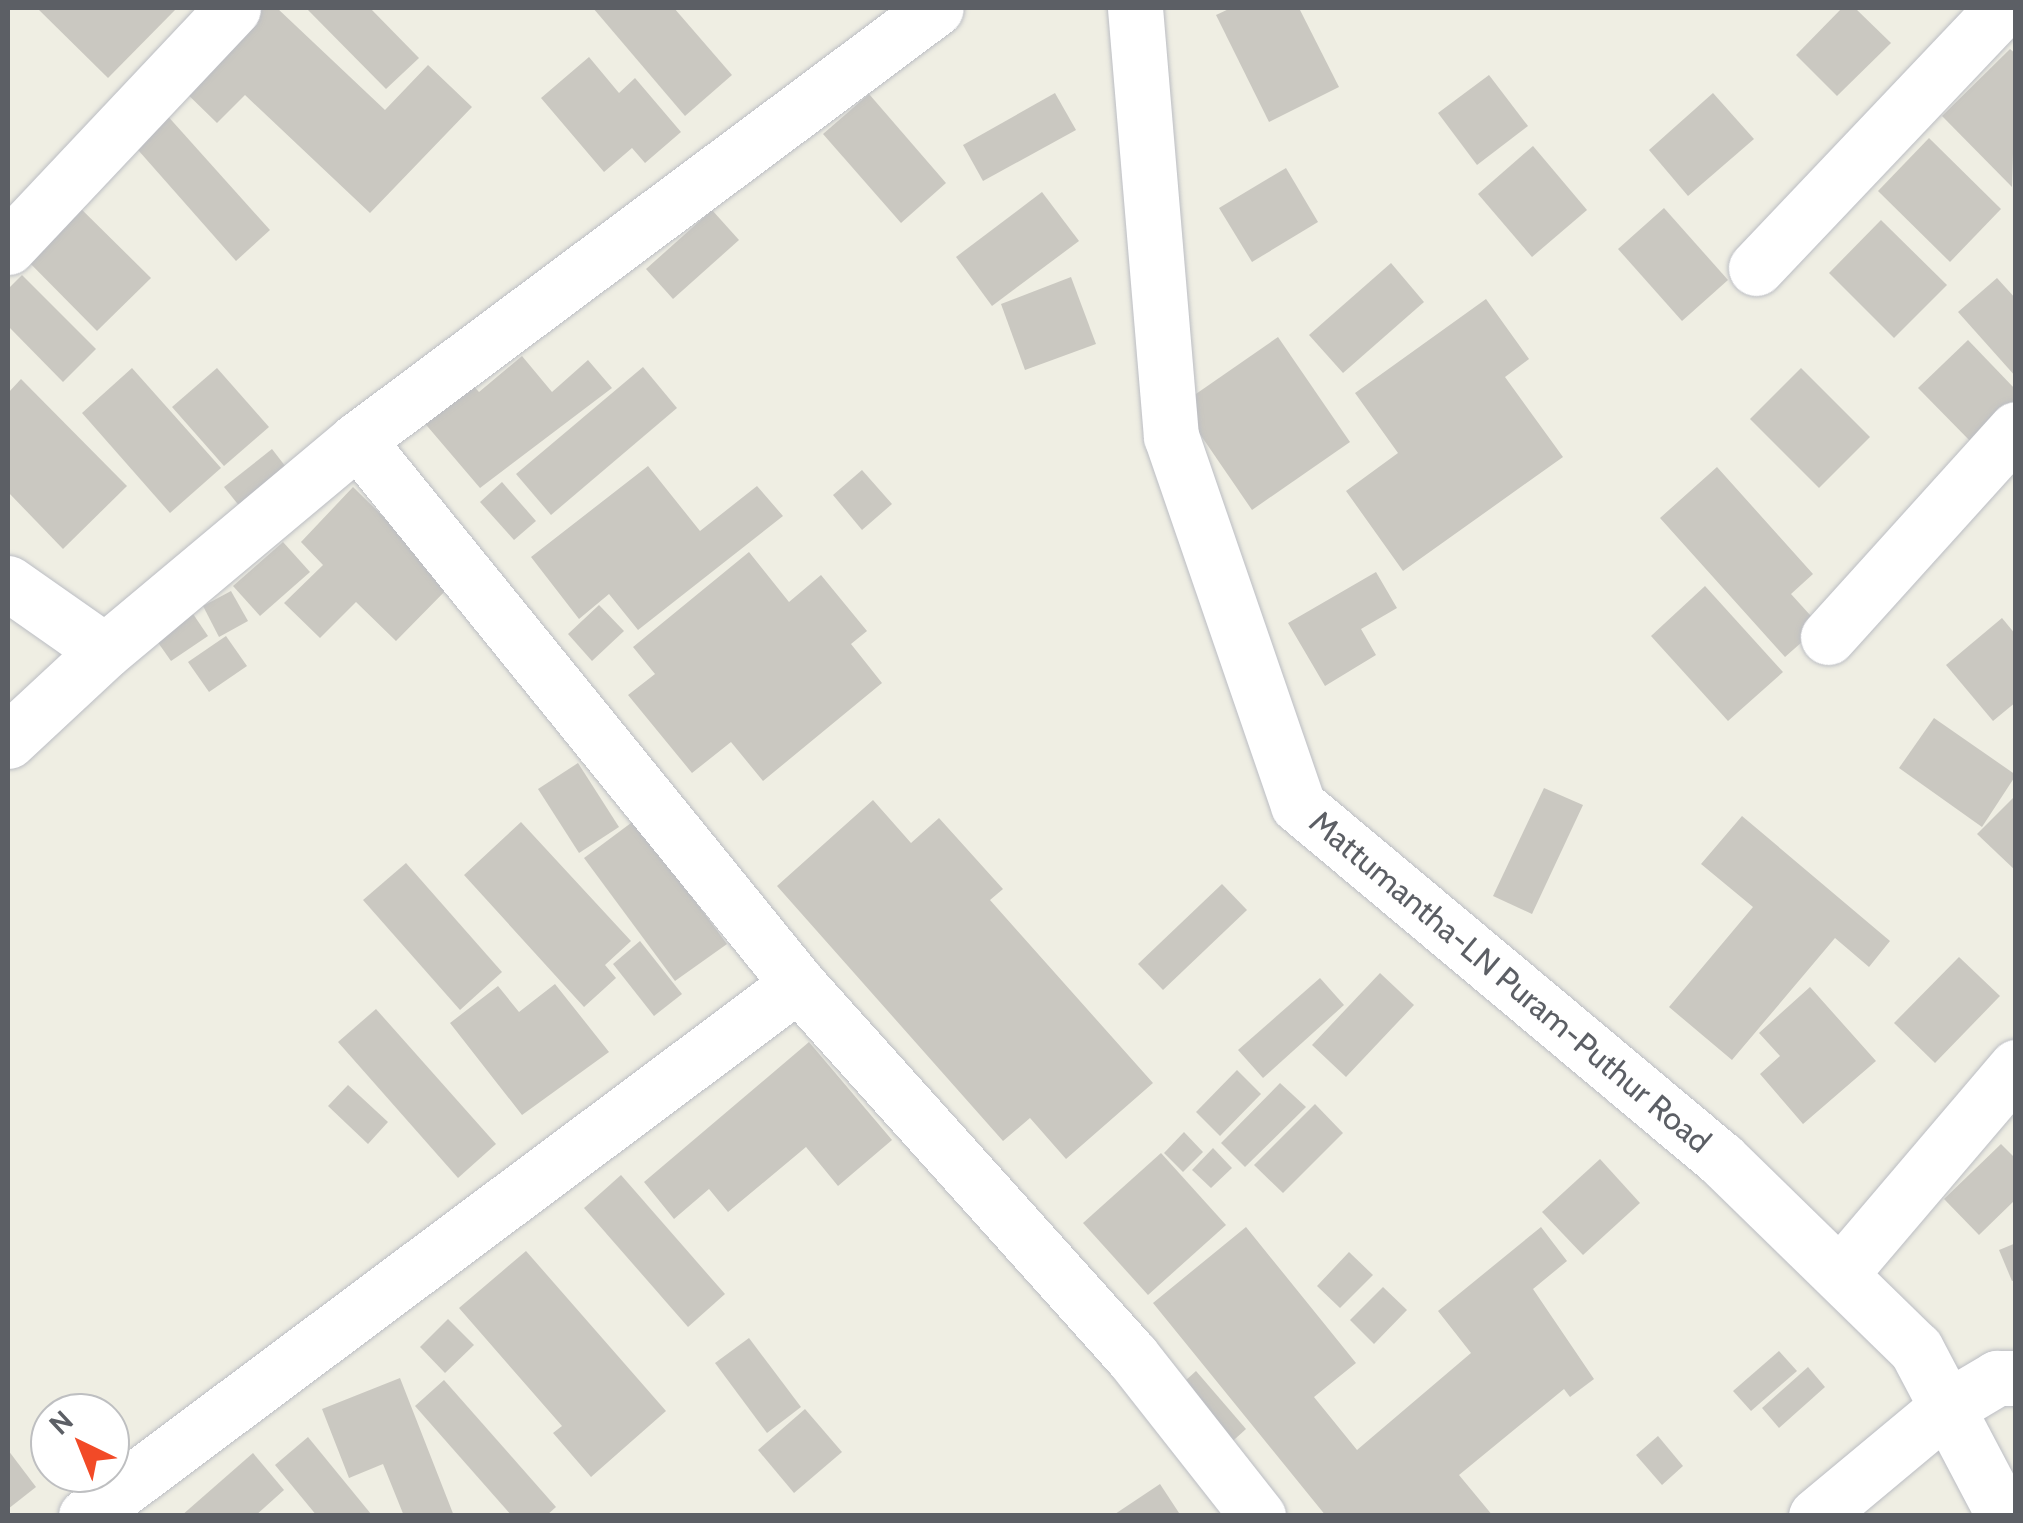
<!DOCTYPE html>
<html>
<head>
<meta charset="utf-8">
<style>
	body { margin:0 }
	#map { position:relative; width:2023px; height:1523px; overflow:hidden; background:#efeee3; font-family:Cabin,sans-serif }
	div>[style] { position:absolute }
	.building>* { inset:0; background:#cac8c1 }
	.roads { filter:drop-shadow(0 0 2px #bbbdc3) drop-shadow(0 0 2px #bbbdc3) }
	.minor>* { height:55px; margin:-27.5px; padding:0 27.5px; transform-origin:27.5px; border-radius:27.5px; background:#fff }
	.tertiary>* { height:55px; margin:-27.5px; padding:0 27.5px; transform-origin:27.5px; border-radius:27.5px; background:#fff }
	span { translate:-50% -50%; white-space:nowrap; text-align:center; line-height:1.15; -webkit-text-stroke:10px #fff; paint-order:stroke }
	.street-label { font-size:32px; color:#5c5f65 }
	.frame { position:absolute; inset:0; border:10px solid #5c5f65; pointer-events:none }
	.north { position:absolute; left:30px; top:1393px; width:100px; height:100px; box-sizing:border-box; background:#fff; border:2px solid #bebfc1; border-radius:50%; rotate:317deg; font-size:28px; font-weight:700; line-height:40px; text-align:center; color:#5c5f65 }
	.north::after { content:''; display:block; margin:auto; width:35px; height:45px; background:#f24a27; clip-path:polygon(50% 0,100% 100%,50% 72%,0 100%) }
</style>
</head>
<body>
<div id="map">
	<div class="building">
		<i style="clip-path:polygon(37px 8px,177px 8px,108px 78px)"></i>
		<i style="clip-path:polygon(249px 8px,277px 8px,385px 110px,428px 65px,472px 107px,370px 213px,245px 95px,217px 123px,176px 83px)"></i>
		<i style="clip-path:polygon(306px 8px,370px 8px,419px 58px,386px 89px)"></i>
		<i style="clip-path:polygon(593px 8px,674px 8px,732px 75px,685px 116px)"></i>
		<i style="clip-path:polygon(1231px 8px,1299px 8px,1339px 87px,1269px 122px,1216px 15px)"></i>
		<i style="clip-path:polygon(1842px 8px,1855px 8px,1891px 43px,1837px 96px,1796px 55px)"></i>
		<i style="clip-path:polygon(2010px 49px,2016px 54px,2012px 187px,1942px 116px)"></i>
		<i style="clip-path:polygon(589px 57px,619px 93px,635px 78px,681px 132px,645px 163px,632px 148px,604px 172px,541px 98px)"></i>
		<i style="clip-path:polygon(1489px 75px,1528px 126px,1477px 165px,1438px 113px)"></i>
		<i style="clip-path:polygon(1055px 93px,1076px 130px,983px 181px,963px 145px)"></i>
		<i style="clip-path:polygon(1713px 93px,1754px 139px,1688px 196px,1649px 150px)"></i>
		<i style="clip-path:polygon(869px 94px,946px 183px,901px 223px,823px 134px)"></i>
		<i style="clip-path:polygon(165px 113px,270px 230px,236px 261px,131px 142px)"></i>
		<i style="clip-path:polygon(1929px 138px,2001px 209px,1950px 262px,1878px 191px)"></i>
		<i style="clip-path:polygon(1533px 146px,1587px 210px,1532px 257px,1478px 194px)"></i>
		<i style="clip-path:polygon(1286px 168px,1318px 222px,1252px 262px,1219px 208px)"></i>
		<i style="clip-path:polygon(1042px 192px,1079px 241px,992px 306px,956px 257px)"></i>
		<i style="clip-path:polygon(67px 195px,151px 278px,97px 331px,15px 248px)"></i>
		<i style="clip-path:polygon(1664px 208px,1728px 280px,1682px 321px,1618px 249px)"></i>
		<i style="clip-path:polygon(712px 210px,739px 240px,673px 299px,646px 269px)"></i>
		<i style="clip-path:polygon(1881px 220px,1947px 285px,1894px 338px,1829px 273px)"></i>
		<i style="clip-path:polygon(1391px 263px,1424px 302px,1343px 373px,1309px 335px)"></i>
		<i style="clip-path:polygon(22px 275px,96px 349px,63px 382px,8px 326px,8px 289px)"></i>
		<i style="clip-path:polygon(1071px 277px,1096px 344px,1025px 370px,1001px 304px)"></i>
		<i style="clip-path:polygon(1997px 278px,2016px 299px,2016px 377px,1958px 312px)"></i>
		<i style="clip-path:polygon(1486px 299px,1529px 359px,1505px 377px,1563px 457px,1403px 571px,1346px 491px,1398px 453px,1355px 393px)"></i>
		<i style="clip-path:polygon(1278px 337px,1350px 442px,1252px 510px,1180px 405px)"></i>
		<i style="clip-path:polygon(1968px 340px,2016px 390px,2016px 402px,1972px 443px,1918px 388px)"></i>
		<i style="clip-path:polygon(522px 356px,552px 392px,588px 360px,612px 388px,480px 488px,422px 420px,468px 380px,479px 392px)"></i>
		<i style="clip-path:polygon(643px 367px,677px 408px,551px 515px,516px 474px)"></i>
		<i style="clip-path:polygon(132px 368px,221px 468px,170px 513px,82px 413px)"></i>
		<i style="clip-path:polygon(217px 368px,269px 427px,224px 466px,172px 407px)"></i>
		<i style="clip-path:polygon(1801px 368px,1870px 437px,1819px 488px,1750px 419px)"></i>
		<i style="clip-path:polygon(21px 379px,127px 486px,63px 549px,8px 492px,8px 393px)"></i>
		<i style="clip-path:polygon(272px 449px,289px 471px,241px 508px,224px 487px)"></i>
		<i style="clip-path:polygon(648px 466px,700px 531px,757px 486px,783px 516px,638px 630px,609px 594px,579px 619px,531px 557px)"></i>
		<i style="clip-path:polygon(1717px 467px,1813px 574px,1791px 594px,1820px 626px,1785px 657px,1660px 518px)"></i>
		<i style="clip-path:polygon(862px 470px,892px 504px,862px 530px,833px 495px)"></i>
		<i style="clip-path:polygon(502px 482px,536px 521px,514px 540px,480px 502px)"></i>
		<i style="clip-path:polygon(353px 487px,452px 584px,396px 641px,356px 602px,320px 638px,284px 603px,323px 565px,301px 542px)"></i>
		<i style="clip-path:polygon(283px 542px,310px 572px,260px 616px,233px 586px)"></i>
		<i style="clip-path:polygon(749px 552px,789px 602px,821px 575px,867px 631px,851px 644px,882px 683px,763px 781px,731px 742px,692px 773px,628px 695px,655px 674px,633px 647px)"></i>
		<i style="clip-path:polygon(1376px 572px,1397px 608px,1361px 629px,1376px 655px,1325px 686px,1288px 623px)"></i>
		<i style="clip-path:polygon(1705px 586px,1783px 672px,1728px 721px,1651px 636px)"></i>
		<i style="clip-path:polygon(231px 591px,248px 621px,219px 637px,203px 606px)"></i>
		<i style="clip-path:polygon(599px 605px,624px 631px,592px 661px,568px 634px)"></i>
		<i style="clip-path:polygon(189px 608px,208px 636px,171px 661px,152px 634px)"></i>
		<i style="clip-path:polygon(2002px 618px,2016px 635px,2016px 702px,1993px 721px,1946px 665px)"></i>
		<i style="clip-path:polygon(226px 636px,247px 666px,209px 692px,188px 662px)"></i>
		<i style="clip-path:polygon(1934px 718px,2016px 775px,1982px 827px,1899px 768px)"></i>
		<i style="clip-path:polygon(578px 763px,619px 827px,579px 853px,538px 789px)"></i>
		<i style="clip-path:polygon(1544px 788px,1583px 805px,1532px 914px,1493px 896px)"></i>
		<i style="clip-path:polygon(2016px 795px,2016px 871px,1977px 834px)"></i>
		<i style="clip-path:polygon(873px 800px,911px 843px,939px 818px,1003px 889px,990px 900px,1153px 1083px,1066px 1159px,1030px 1118px,1003px 1141px,777px 886px)"></i>
		<i style="clip-path:polygon(1742px 816px,1890px 941px,1869px 967px,1835px 938px,1732px 1060px,1669px 1007px,1753px 907px,1701px 864px)"></i>
		<i style="clip-path:polygon(635px 820px,727px 944px,675px 981px,584px 858px)"></i>
		<i style="clip-path:polygon(521px 822px,631px 941px,605px 965px,616px 978px,584px 1007px,464px 875px)"></i>
		<i style="clip-path:polygon(406px 863px,502px 972px,460px 1010px,363px 900px)"></i>
		<i style="clip-path:polygon(1222px 884px,1247px 910px,1163px 990px,1138px 964px)"></i>
		<i style="clip-path:polygon(640px 941px,682px 994px,654px 1016px,613px 964px)"></i>
		<i style="clip-path:polygon(1959px 957px,2000px 996px,1935px 1063px,1894px 1023px)"></i>
		<i style="clip-path:polygon(1380px 973px,1414px 1005px,1346px 1077px,1312px 1045px)"></i>
		<i style="clip-path:polygon(1320px 978px,1344px 1005px,1263px 1078px,1238px 1050px)"></i>
		<i style="clip-path:polygon(555px 984px,609px 1052px,522px 1115px,450px 1023px,498px 986px,519px 1012px)"></i>
		<i style="clip-path:polygon(1810px 987px,1876px 1061px,1803px 1124px,1760px 1074px,1780px 1056px,1759px 1033px)"></i>
		<i style="clip-path:polygon(376px 1009px,496px 1144px,458px 1178px,338px 1042px)"></i>
		<i style="clip-path:polygon(809px 1042px,892px 1140px,838px 1186px,806px 1147px,728px 1212px,709px 1189px,674px 1219px,644px 1182px)"></i>
		<i style="clip-path:polygon(1237px 1070px,1261px 1094px,1220px 1136px,1196px 1112px)"></i>
		<i style="clip-path:polygon(1280px 1083px,1306px 1107px,1245px 1167px,1221px 1143px)"></i>
		<i style="clip-path:polygon(348px 1085px,388px 1122px,368px 1144px,328px 1106px)"></i>
		<i style="clip-path:polygon(1315px 1104px,1343px 1133px,1283px 1193px,1254px 1165px)"></i>
		<i style="clip-path:polygon(1184px 1132px,1203px 1152px,1183px 1172px,1164px 1153px)"></i>
		<i style="clip-path:polygon(2001px 1144px,2016px 1159px,2016px 1199px,1979px 1235px,1944px 1199px)"></i>
		<i style="clip-path:polygon(1213px 1148px,1232px 1168px,1211px 1188px,1192px 1170px)"></i>
		<i style="clip-path:polygon(1161px 1153px,1226px 1225px,1148px 1295px,1083px 1223px)"></i>
		<i style="clip-path:polygon(1600px 1159px,1640px 1203px,1583px 1255px,1542px 1212px)"></i>
		<i style="clip-path:polygon(621px 1175px,725px 1294px,688px 1327px,584px 1208px)"></i>
		<i style="clip-path:polygon(1246px 1227px,1356px 1363px,1314px 1397px,1357px 1450px,1471px 1353px,1438px 1311px,1541px 1227px,1567px 1261px,1533px 1289px,1594px 1379px,1570px 1397px,1564px 1389px,1459px 1475px,1493px 1516px,1326px 1516px,1153px 1303px)"></i>
		<i style="clip-path:polygon(2016px 1243px,2016px 1280px,2012px 1281px,1999px 1250px)"></i>
		<i style="clip-path:polygon(526px 1251px,666px 1411px,591px 1477px,553px 1433px,562px 1426px,459px 1308px)"></i>
		<i style="clip-path:polygon(1349px 1252px,1373px 1275px,1340px 1308px,1317px 1286px)"></i>
		<i style="clip-path:polygon(1383px 1287px,1407px 1310px,1374px 1344px,1350px 1320px)"></i>
		<i style="clip-path:polygon(448px 1319px,474px 1345px,445px 1373px,420px 1347px)"></i>
		<i style="clip-path:polygon(749px 1338px,801px 1407px,767px 1433px,715px 1363px)"></i>
		<i style="clip-path:polygon(1779px 1351px,1797px 1371px,1751px 1411px,1733px 1391px)"></i>
		<i style="clip-path:polygon(1808px 1367px,1825px 1387px,1779px 1428px,1762px 1408px)"></i>
		<i style="clip-path:polygon(1196px 1371px,1246px 1429px,1224px 1449px,1174px 1391px)"></i>
		<i style="clip-path:polygon(400px 1378px,454px 1516px,404px 1516px,383px 1464px,349px 1478px,322px 1409px)"></i>
		<i style="clip-path:polygon(444px 1380px,556px 1507px,546px 1516px,512px 1516px,415px 1406px)"></i>
		<i style="clip-path:polygon(805px 1409px,842px 1452px,794px 1493px,758px 1450px)"></i>
		<i style="clip-path:polygon(1658px 1436px,1683px 1466px,1662px 1485px,1636px 1455px)"></i>
		<i style="clip-path:polygon(308px 1437px,371px 1514px,369px 1516px,317px 1516px,275px 1465px)"></i>
		<i style="clip-path:polygon(8px 1450px,36px 1487px,8px 1509px)"></i>
		<i style="clip-path:polygon(253px 1453px,284px 1490px,255px 1516px,181px 1516px)"></i>
		<i style="clip-path:polygon(1160px 1484px,1181px 1516px,1112px 1516px)"></i>
	</div>
	<div class="roads">
		<div class="minor">
			<i style="left:8px;top:247px;width:328px;rotate:-46.7deg"></i>
			<i style="left:1756px;top:268px;width:359px;rotate:-46.5deg"></i>
			<i style="left:357px;top:440px;width:722px;rotate:-36.73deg"></i>
			<i style="left:8px;top:583px;width:118px;rotate:35deg"></i>
			<i style="left:105px;top:651px;width:329px;rotate:-39.9deg"></i>
			<i style="left:357px;top:440px;width:700px;rotate:50.97deg"></i>
			<i style="left:798px;top:984px;width:500px;rotate:48.1deg"></i>
			<i style="left:1132px;top:1356px;width:204px;rotate:51.8deg"></i>
			<i style="left:1828px;top:637px;width:280px;rotate:-47.9deg"></i>
			<i style="left:8px;top:741px;width:132px;rotate:-42.9deg"></i>
			<i style="left:1840px;top:1274px;width:272px;rotate:-49.6deg"></i>
			<i style="left:86px;top:1516px;width:889px;rotate:-36.77deg"></i>
			<i style="left:1816px;top:1516px;width:165px;rotate:-39.8deg"></i>
			<i style="left:1943px;top:1410px;width:63px;rotate:-30.7deg"></i>
			<i style="left:1997px;top:1378px;width:19px"></i>
		</div>
		<div class="tertiary">
			<i style="left:1135px;top:8px;width:430px;rotate:85.2deg"></i>
			<i style="left:1171px;top:436px;width:390px;rotate:71deg"></i>
			<i style="left:1298px;top:805px;width:552px;rotate:39.93deg"></i>
			<i style="left:1721px;top:1159px;width:272px;rotate:44.3deg"></i>
			<i style="left:1916px;top:1349px;width:189px;rotate:62.2deg"></i>
		</div>
	</div>
	<div class="street-label">
		<span style="left:1510px;top:982px;rotate:40deg">Mattumantha-LN Puram-Puthur Road</span>
	</div>
	<div class="frame"></div>
	<div class="north">N</div>
</div>
</body>
</html>
